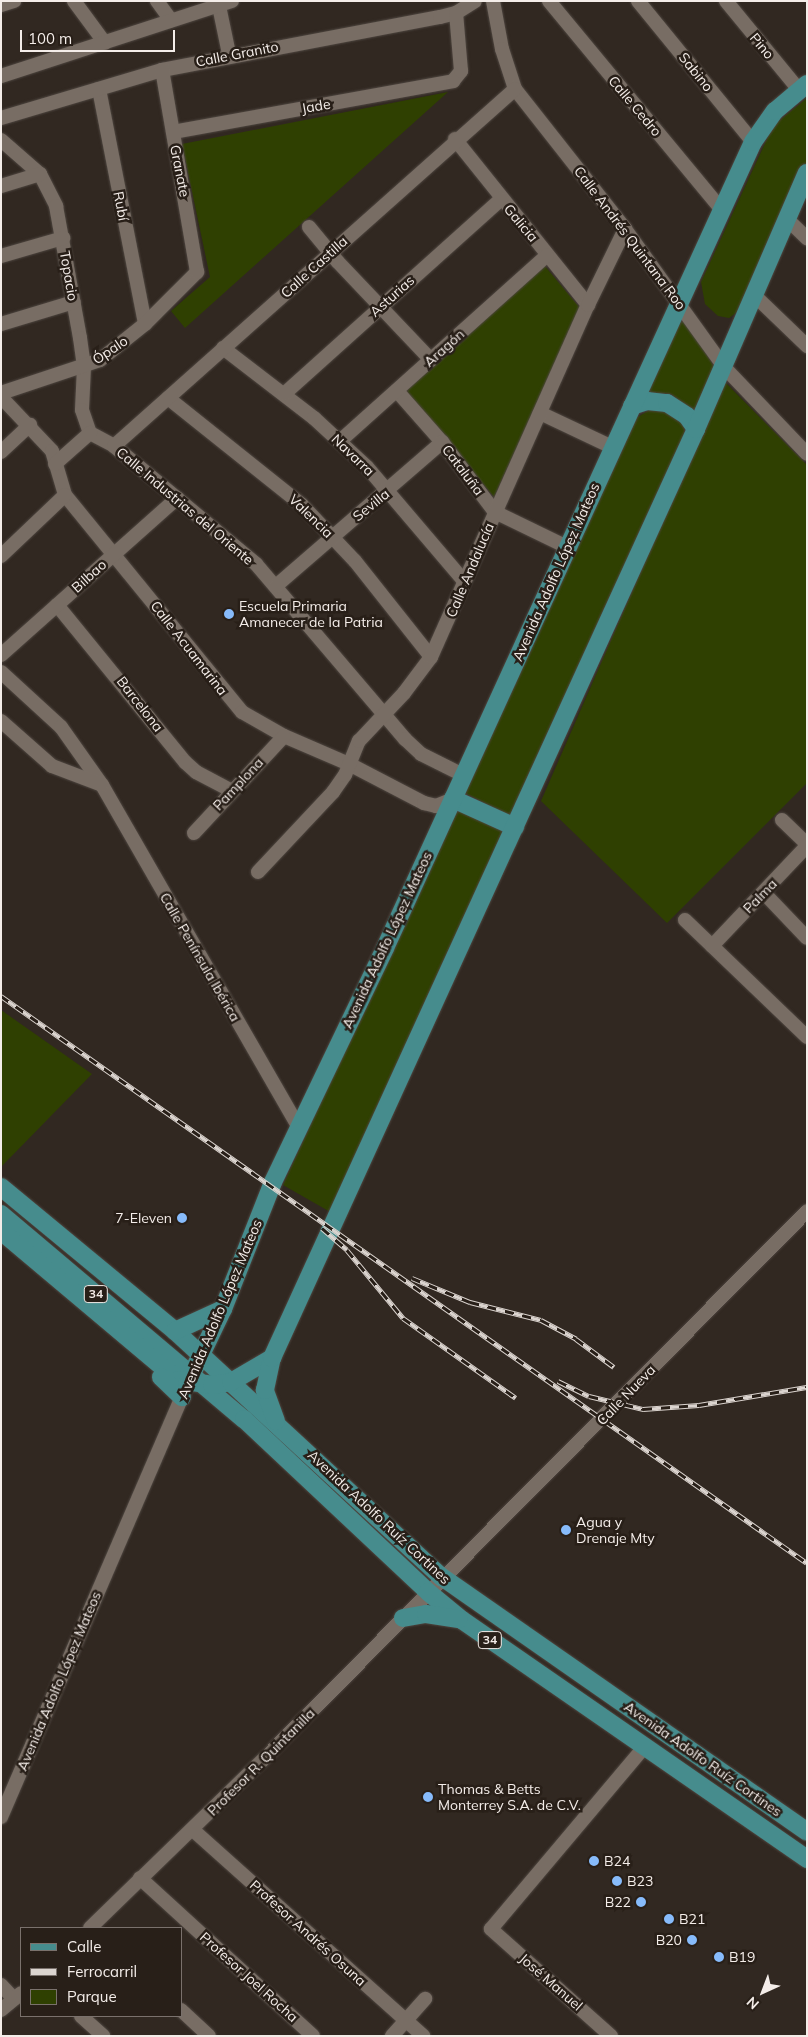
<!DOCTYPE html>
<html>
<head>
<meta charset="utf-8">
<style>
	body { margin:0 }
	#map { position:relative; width:808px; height:2037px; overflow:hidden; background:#312821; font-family:Mulish,sans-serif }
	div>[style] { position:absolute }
	.green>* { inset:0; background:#2f4001 }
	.roads { filter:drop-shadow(0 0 1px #4e4640) drop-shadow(0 0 1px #4e4640) }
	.minor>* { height:14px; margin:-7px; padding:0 7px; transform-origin:7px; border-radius:7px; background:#786d64 }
	.major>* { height:18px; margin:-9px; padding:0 9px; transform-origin:9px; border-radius:9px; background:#468c8d }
	.rail>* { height:5px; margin-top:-2.5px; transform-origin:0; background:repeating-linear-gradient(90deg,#281f18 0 9px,#dbd4cf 0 18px); box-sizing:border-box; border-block:1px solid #dbd4cf }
	.dots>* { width:14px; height:14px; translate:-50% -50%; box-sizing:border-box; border:2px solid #281f18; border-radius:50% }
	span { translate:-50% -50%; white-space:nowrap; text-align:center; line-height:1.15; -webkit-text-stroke:5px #281f18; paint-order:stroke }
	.shield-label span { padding:1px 4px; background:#281f18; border:1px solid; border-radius:4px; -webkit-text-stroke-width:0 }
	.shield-label { font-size:12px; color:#f4ede9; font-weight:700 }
	.street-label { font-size:14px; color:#f4ede9 }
	.poi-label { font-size:14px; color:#f4ede9 }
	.left { translate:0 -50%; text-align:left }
	.right { translate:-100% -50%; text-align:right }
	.frame { position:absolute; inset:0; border:2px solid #f4ede9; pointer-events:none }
	.legend { position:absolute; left:20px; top:1927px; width:162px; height:90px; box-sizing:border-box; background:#281f18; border:1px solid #7a716c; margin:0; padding:6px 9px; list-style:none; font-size:15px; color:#f4ede9 }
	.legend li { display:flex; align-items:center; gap:10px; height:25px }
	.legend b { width:25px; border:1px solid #7a716c }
	.north { position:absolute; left:738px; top:1967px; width:50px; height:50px; -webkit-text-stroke:4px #281f18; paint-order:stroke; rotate:223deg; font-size:14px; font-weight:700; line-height:20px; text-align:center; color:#f4ede9 }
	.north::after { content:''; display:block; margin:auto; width:18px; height:22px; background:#f4ede9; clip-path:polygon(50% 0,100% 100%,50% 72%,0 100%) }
	.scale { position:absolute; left:20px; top:30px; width:155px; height:22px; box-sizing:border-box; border:2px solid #f4ede9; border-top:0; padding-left:6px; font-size:15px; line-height:18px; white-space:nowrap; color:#f4ede9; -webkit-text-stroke:4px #281f18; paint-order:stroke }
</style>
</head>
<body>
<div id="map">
	<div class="green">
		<i style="clip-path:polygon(448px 92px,185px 328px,171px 311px,210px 277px,182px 144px)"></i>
		<i style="clip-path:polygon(807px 98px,807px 161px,740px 310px,729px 318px,718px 316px,705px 304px,701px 282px,773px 126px)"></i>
		<i style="clip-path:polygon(544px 265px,580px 308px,494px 497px,405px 391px)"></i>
		<i style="clip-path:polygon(680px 312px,716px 370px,696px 419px,690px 409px,671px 394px,644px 392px)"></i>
		<i style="clip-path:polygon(724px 381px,807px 465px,807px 783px,667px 923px,541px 801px)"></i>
		<i style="clip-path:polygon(654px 407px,678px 416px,684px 427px,685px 437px,513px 817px,463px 792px,633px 420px)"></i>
		<i style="clip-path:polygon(458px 805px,506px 830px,332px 1213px,283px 1185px)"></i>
		<i style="clip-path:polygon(1px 1010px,92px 1074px,1px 1167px)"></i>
	</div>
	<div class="roads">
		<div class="minor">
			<i style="left:74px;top:1px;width:52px;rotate:53.6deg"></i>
			<i style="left:157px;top:1px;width:24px;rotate:54deg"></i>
			<i style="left:493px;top:1px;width:49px;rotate:79.4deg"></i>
			<i style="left:502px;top:49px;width:42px;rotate:72deg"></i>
			<i style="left:515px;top:89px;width:178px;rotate:51.8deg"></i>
			<i style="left:625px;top:229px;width:170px;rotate:54.3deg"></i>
			<i style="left:724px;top:367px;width:120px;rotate:46.3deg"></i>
			<i style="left:549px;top:1px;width:271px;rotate:50.4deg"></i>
			<i style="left:638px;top:1px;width:182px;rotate:50.8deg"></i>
			<i style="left:726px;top:1px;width:115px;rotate:50.6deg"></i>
			<i style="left:1px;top:5px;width:14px;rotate:-17deg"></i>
			<i style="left:219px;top:6px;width:49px;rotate:78.2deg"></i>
			<i style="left:1px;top:76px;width:243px;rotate:-18deg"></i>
			<i style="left:99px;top:89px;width:239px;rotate:78.9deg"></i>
			<i style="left:1px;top:118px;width:168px;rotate:-16.6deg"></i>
			<i style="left:162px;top:70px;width:283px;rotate:-10.8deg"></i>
			<i style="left:440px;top:17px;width:16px;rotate:-14deg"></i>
			<i style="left:456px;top:13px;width:22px;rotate:-32deg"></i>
			<i style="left:173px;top:132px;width:285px;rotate:-10.3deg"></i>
			<i style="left:453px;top:81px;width:13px;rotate:-51deg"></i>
			<i style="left:461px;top:71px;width:58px;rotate:-94.9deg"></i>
			<i style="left:455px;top:139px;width:213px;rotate:51.3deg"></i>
			<i style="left:1px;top:140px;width:52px;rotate:41.1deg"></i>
			<i style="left:40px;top:174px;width:36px;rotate:63deg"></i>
			<i style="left:56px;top:206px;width:134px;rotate:79.7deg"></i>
			<i style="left:80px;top:338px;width:29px;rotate:82deg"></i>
			<i style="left:84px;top:367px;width:43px;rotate:92.7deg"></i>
			<i style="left:82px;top:410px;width:24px;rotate:71deg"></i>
			<i style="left:1px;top:186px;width:41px;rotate:-17.1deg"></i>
			<i style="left:787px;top:219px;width:28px;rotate:44deg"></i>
			<i style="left:309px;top:227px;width:45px;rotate:50.4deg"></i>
			<i style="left:338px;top:262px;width:135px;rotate:46.5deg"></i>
			<i style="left:1px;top:256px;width:65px;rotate:-16.2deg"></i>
			<i style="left:754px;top:295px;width:74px;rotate:43.9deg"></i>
			<i style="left:1px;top:324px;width:76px;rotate:-16.8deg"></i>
			<i style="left:223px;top:348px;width:115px;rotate:37.6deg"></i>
			<i style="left:314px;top:418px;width:72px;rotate:42.8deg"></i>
			<i style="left:367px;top:467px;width:150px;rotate:49.6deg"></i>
			<i style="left:397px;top:391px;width:68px;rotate:48.6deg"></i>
			<i style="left:442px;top:442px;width:88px;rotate:52.9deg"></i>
			<i style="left:495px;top:512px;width:80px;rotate:25.9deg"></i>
			<i style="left:1px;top:393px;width:104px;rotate:-18.4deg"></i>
			<i style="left:100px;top:360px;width:58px;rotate:-38.7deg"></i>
			<i style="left:145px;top:324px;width:74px;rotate:-45deg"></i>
			<i style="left:197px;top:272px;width:205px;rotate:-99.8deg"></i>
			<i style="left:284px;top:394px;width:292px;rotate:-41.9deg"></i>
			<i style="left:1px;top:397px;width:74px;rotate:46.6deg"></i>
			<i style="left:52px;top:451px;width:46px;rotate:73.5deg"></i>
			<i style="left:65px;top:495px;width:280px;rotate:50.8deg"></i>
			<i style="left:242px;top:712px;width:48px;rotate:29.7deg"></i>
			<i style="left:284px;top:736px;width:71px;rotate:23.3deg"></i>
			<i style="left:349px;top:764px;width:85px;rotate:27.5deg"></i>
			<i style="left:424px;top:803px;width:12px;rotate:14deg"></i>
			<i style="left:436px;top:806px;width:18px;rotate:-22deg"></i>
			<i style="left:168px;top:398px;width:171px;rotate:38.6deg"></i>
			<i style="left:302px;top:505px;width:77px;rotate:46.6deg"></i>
			<i style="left:355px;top:561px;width:122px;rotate:51.6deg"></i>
			<i style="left:540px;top:413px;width:80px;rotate:25.3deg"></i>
			<i style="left:90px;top:433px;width:27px;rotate:28deg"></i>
			<i style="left:114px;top:446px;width:185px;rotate:39.7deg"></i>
			<i style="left:256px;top:564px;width:230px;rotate:49.6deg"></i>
			<i style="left:405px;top:739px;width:22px;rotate:43deg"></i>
			<i style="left:421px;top:754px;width:47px;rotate:26.6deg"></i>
			<i style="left:340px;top:441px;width:278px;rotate:-41.9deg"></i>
			<i style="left:114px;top:446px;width:537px;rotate:-41.68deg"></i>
			<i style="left:1px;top:452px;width:40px;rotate:-43deg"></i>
			<i style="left:55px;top:464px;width:47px;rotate:-41.5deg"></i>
			<i style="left:1px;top:556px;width:88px;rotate:-43.6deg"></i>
			<i style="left:276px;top:586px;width:220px;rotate:-40.9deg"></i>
			<i style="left:57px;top:605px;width:203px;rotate:50.8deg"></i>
			<i style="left:185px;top:762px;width:15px;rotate:42deg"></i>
			<i style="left:196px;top:772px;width:41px;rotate:27.8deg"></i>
			<i style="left:1px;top:655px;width:236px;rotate:-41.7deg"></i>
			<i style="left:1px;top:672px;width:81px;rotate:42.5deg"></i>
			<i style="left:61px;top:727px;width:71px;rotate:54.7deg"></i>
			<i style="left:102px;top:785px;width:397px;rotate:60.1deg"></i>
			<i style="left:1px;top:721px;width:68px;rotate:41.4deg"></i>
			<i style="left:52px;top:766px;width:53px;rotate:20.8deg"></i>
			<i style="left:782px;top:820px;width:35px;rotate:44deg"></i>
			<i style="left:194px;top:833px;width:132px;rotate:-47.1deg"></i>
			<i style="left:258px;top:872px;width:110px;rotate:-46.8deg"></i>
			<i style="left:333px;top:792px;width:21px;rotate:-55deg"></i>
			<i style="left:345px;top:775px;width:37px;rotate:-68deg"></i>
			<i style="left:359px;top:741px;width:66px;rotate:-46.8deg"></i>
			<i style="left:404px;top:693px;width:45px;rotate:-53.1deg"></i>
			<i style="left:431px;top:657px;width:385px;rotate:-66deg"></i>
			<i style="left:588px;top:305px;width:85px;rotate:-64deg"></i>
			<i style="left:764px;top:893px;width:62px;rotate:46.3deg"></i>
			<i style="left:685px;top:920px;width:169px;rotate:43.8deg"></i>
			<i style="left:712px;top:946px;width:138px;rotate:-46.5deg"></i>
			<i style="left:1px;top:1817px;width:466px;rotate:-66.7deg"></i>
			<i style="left:193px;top:1830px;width:309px;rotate:41.8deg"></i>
			<i style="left:140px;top:1878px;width:234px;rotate:42.4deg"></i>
			<i style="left:90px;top:1928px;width:243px;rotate:-44.2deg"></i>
			<i style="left:264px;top:1759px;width:771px;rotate:-45.26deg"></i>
			<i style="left:1px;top:1985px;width:19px;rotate:47deg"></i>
			<i style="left:1px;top:2010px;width:26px;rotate:-40deg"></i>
			<i style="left:181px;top:2010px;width:38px;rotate:43deg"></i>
			<i style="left:81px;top:2016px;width:30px;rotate:42deg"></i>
			<i style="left:392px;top:2036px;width:50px;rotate:-48.3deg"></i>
			<i style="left:611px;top:2036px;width:161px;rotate:-138.3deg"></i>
			<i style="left:491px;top:1929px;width:238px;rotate:-49.9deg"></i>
		</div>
		<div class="major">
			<i style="left:632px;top:406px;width:16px;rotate:-18deg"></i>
			<i style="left:647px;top:401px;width:20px;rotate:6deg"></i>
			<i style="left:667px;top:403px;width:24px;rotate:33deg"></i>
			<i style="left:687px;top:416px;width:16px;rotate:55deg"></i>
			<i style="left:453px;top:799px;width:68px;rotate:24.3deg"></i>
			<i style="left:1px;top:1187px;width:226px;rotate:39.6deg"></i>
			<i style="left:175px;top:1331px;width:363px;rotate:42.7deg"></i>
			<i style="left:442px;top:1577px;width:445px;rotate:34.9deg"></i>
			<i style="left:1px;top:1214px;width:318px;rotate:40.2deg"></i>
			<i style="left:244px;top:1419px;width:253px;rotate:43.2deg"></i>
			<i style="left:428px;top:1592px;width:44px;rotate:39.5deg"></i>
			<i style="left:462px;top:1620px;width:420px;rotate:34.7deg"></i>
			<i style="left:1px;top:1231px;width:231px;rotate:40.1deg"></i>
			<i style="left:178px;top:1380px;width:34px;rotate:8deg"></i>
			<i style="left:212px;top:1385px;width:19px;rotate:-9deg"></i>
			<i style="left:231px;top:1382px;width:48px;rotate:-30.3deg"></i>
			<i style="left:175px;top:1331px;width:53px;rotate:-24.6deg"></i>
			<i style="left:161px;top:1377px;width:29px;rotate:44deg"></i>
			<i style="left:187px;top:1384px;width:83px;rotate:-64.4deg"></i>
			<i style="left:223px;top:1309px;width:136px;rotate:-68.5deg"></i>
			<i style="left:273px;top:1182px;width:259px;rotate:-64.4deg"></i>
			<i style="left:385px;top:948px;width:886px;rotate:-65.46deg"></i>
			<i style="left:753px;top:142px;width:38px;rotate:-55deg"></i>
			<i style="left:775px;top:111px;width:42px;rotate:-40.2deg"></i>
			<i style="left:276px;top:1421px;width:33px;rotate:-110deg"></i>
			<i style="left:265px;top:1390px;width:33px;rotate:-78deg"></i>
			<i style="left:272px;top:1358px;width:1021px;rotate:-65.47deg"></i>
			<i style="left:696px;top:429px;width:279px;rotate:-66.6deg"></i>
			<i style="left:403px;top:1618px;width:23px;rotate:-10deg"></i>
			<i style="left:426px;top:1614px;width:33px;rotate:9deg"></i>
		</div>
	</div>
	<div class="rail">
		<i style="left:1px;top:996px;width:985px;rotate:35.13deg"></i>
		<i style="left:322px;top:1228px;width:33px;rotate:41deg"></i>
		<i style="left:347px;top:1250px;width:88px;rotate:50.5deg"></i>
		<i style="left:403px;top:1318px;width:138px;rotate:35.3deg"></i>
		<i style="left:412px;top:1278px;width:63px;rotate:22.5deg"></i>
		<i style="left:470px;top:1302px;width:73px;rotate:14.2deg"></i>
		<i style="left:541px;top:1320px;width:40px;rotate:28deg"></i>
		<i style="left:576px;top:1339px;width:47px;rotate:36.4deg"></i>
		<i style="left:558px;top:1381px;width:34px;rotate:26deg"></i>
		<i style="left:589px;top:1396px;width:56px;rotate:13.5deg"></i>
		<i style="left:643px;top:1409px;width:56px;rotate:-4.1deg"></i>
		<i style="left:699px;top:1405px;width:109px;rotate:-9.5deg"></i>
	</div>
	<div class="dots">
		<i style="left:229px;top:614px;background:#87bbfb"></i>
		<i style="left:182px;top:1218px;background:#87bbfb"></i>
		<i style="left:566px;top:1530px;background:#87bbfb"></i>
		<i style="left:428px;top:1797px;background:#87bbfb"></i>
		<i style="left:594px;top:1861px;background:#87bbfb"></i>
		<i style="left:617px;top:1881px;background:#87bbfb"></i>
		<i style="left:641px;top:1902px;background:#87bbfb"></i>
		<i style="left:669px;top:1919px;background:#87bbfb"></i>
		<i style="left:692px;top:1940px;background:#87bbfb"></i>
		<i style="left:719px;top:1957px;background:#87bbfb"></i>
	</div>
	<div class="shield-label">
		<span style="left:96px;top:1294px">34</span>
		<span style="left:490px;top:1640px">34</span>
	</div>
	<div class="street-label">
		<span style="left:762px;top:46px;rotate:50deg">Pino</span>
		<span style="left:237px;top:54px;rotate:-11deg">Calle Granito</span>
		<span style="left:696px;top:72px;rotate:51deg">Sabino</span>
		<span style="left:316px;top:106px;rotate:-10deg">Jade</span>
		<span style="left:635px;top:106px;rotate:50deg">Calle Cedro</span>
		<span style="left:180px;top:171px;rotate:79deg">Granate</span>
		<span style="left:121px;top:206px;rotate:79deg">Rubí</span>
		<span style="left:521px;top:223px;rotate:50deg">Galicia</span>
		<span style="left:630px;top:238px;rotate:53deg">Calle Andrés Quintana Roo</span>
		<span style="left:314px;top:267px;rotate:-42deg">Calle Castilla</span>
		<span style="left:69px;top:276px;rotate:80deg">Topacio</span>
		<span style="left:392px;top:296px;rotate:-42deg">Asturias</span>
		<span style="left:444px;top:348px;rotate:-42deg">Aragón</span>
		<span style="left:110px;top:350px;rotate:-34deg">Ópalo</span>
		<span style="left:353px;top:455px;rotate:44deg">Navarra</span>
		<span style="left:463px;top:470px;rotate:53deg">Cataluña</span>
		<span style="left:371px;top:505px;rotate:-39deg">Sevilla</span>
		<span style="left:185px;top:506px;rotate:40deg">Calle Industrias del Oriente</span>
		<span style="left:311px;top:516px;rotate:44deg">Valencia</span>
		<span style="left:470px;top:570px;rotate:-67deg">Calle Andalucía</span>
		<span style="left:556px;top:572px;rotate:-66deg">Avenida Adolfo López Mateos</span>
		<span style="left:89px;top:576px;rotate:-42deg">Bilbao</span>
		<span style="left:189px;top:648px;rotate:52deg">Calle Acuamarina</span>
		<span style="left:140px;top:704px;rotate:52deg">Barcelona</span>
		<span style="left:238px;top:784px;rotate:-47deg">Pamplona</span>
		<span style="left:760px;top:896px;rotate:-46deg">Palma</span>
		<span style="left:387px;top:940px;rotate:-65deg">Avenida Adolfo López Mateos</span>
		<span style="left:200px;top:957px;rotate:60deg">Calle Península Ibérica</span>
		<span style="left:220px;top:1309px;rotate:-67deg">Avenida Adolfo López Mateos</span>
		<span style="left:626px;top:1395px;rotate:-46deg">Calle Nueva</span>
		<span style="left:379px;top:1517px;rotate:43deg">Avenida Adolfo Ruíz Cortines</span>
		<span style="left:59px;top:1681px;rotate:-67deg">Avenida Adolfo López Mateos</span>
		<span style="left:703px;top:1759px;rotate:35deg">Avenida Adolfo Ruíz Cortines</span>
		<span style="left:261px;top:1762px;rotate:-45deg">Profesor R. Quintanilla</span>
		<span style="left:308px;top:1933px;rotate:42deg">Profesor Andrés Osuna</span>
		<span style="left:249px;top:1977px;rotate:42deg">Profesor Joel Rocha</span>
		<span style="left:551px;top:1982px;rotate:41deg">José Manuel</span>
	</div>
	<div class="poi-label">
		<span class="left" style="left:239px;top:614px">Escuela Primaria<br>Amanecer de la Patria</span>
		<span class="right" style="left:172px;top:1218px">7-Eleven</span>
		<span class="left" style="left:576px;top:1530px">Agua y<br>Drenaje Mty</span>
		<span class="left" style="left:438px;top:1797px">Thomas &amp; Betts<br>Monterrey S.A. de C.V.</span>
		<span class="left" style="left:604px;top:1861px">B24</span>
		<span class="left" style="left:627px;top:1881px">B23</span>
		<span class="right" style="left:631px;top:1902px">B22</span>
		<span class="left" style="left:679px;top:1919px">B21</span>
		<span class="right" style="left:682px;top:1940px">B20</span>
		<span class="left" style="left:729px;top:1957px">B19</span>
	</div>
	<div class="frame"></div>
	<ul class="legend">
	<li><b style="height:6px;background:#468c8d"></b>Calle</li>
	<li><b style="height:6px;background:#dbd4cf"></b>Ferrocarril</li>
	<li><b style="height:14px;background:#2f4001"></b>Parque</li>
	</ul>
	<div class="north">N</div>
	<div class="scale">100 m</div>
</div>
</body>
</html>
